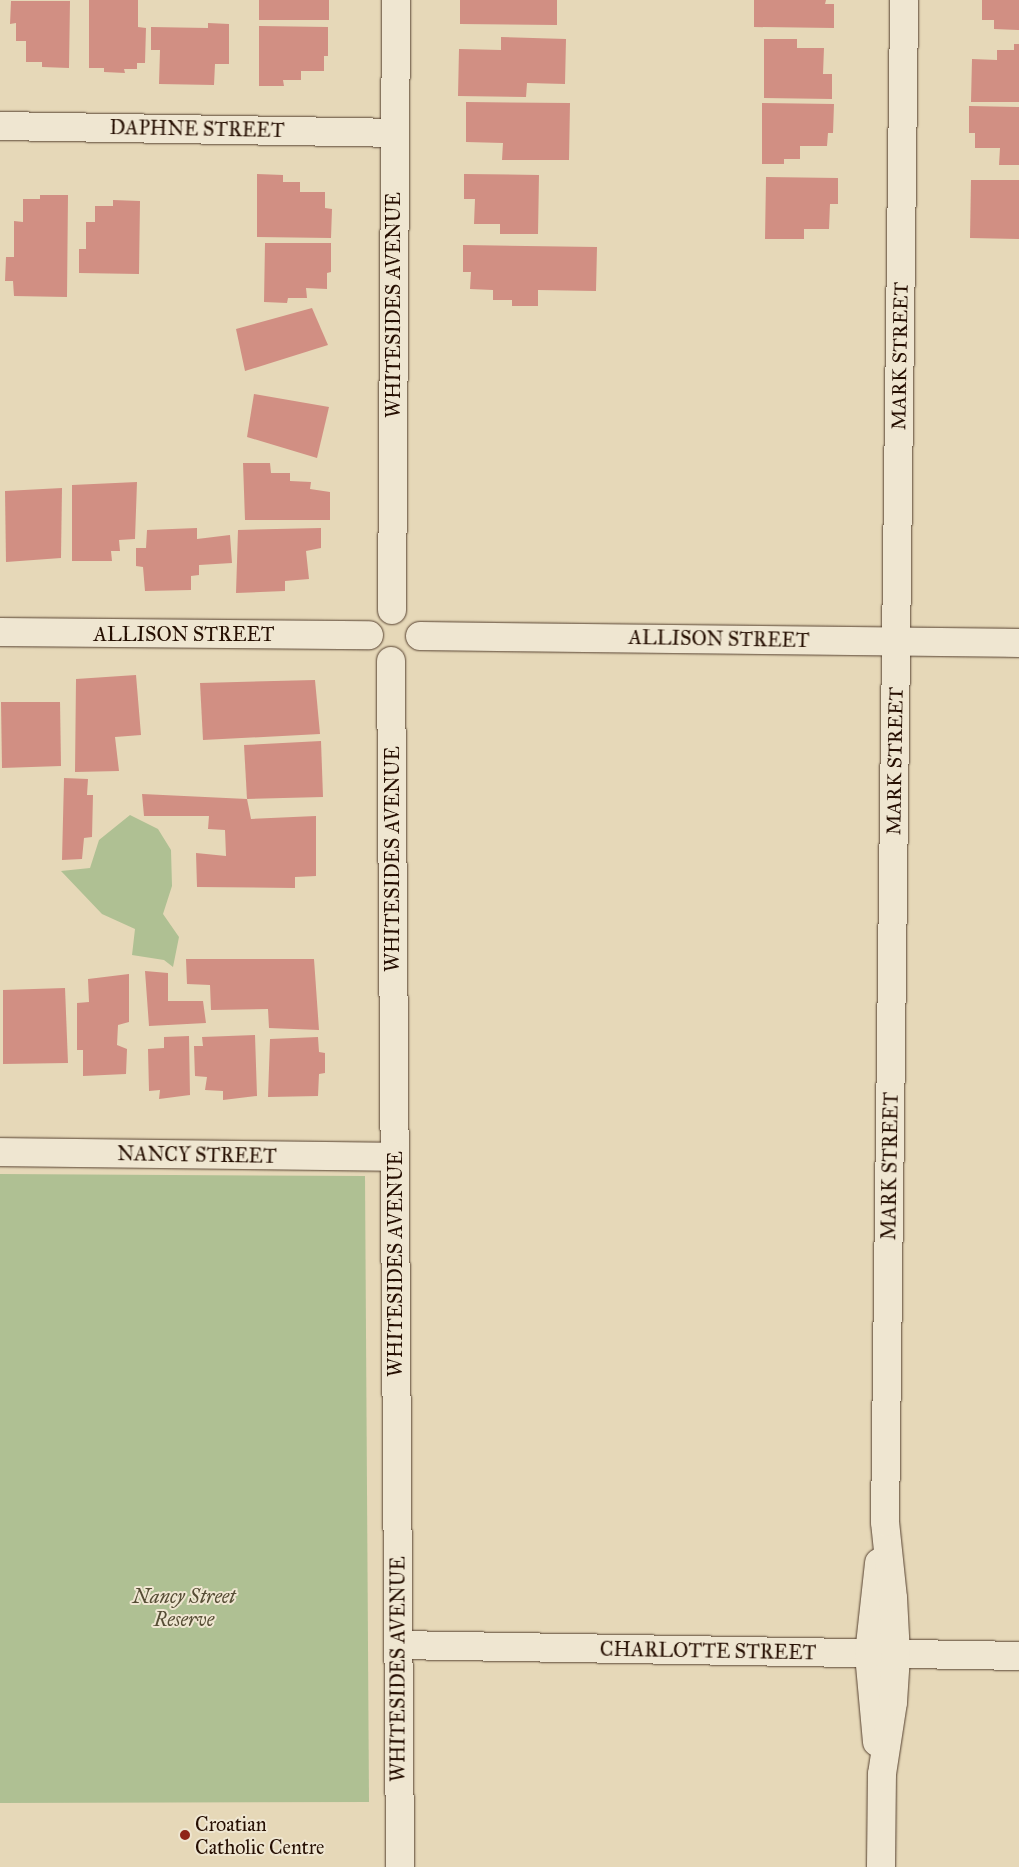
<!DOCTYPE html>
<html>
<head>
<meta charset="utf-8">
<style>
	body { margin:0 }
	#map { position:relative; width:1019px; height:1867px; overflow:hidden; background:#e6d8b8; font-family:"IM FELL Great Primer",serif }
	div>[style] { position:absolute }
	.green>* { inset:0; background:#afc093 }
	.building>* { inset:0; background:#d18f83 }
	.roads { filter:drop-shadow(0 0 1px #564130) drop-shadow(0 0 1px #564130) }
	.minor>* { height:28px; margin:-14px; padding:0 14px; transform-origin:14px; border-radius:14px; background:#efe6d1 }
	.dots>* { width:14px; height:14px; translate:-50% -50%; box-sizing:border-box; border:2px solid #efe6d1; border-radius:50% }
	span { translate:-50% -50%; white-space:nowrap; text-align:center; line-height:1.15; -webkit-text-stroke:4px #efe6d1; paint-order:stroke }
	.street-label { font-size:20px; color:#260f02 }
	.park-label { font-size:20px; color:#564d35; font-style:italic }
	.poi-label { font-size:20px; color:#260f02 }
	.left { translate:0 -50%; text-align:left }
</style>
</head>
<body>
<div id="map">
	<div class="green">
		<i style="clip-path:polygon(130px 815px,158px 829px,171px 850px,172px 886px,163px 914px,179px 937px,173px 967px,164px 960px,132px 955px,135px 929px,102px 914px,61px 871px,90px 868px,99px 840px)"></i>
		<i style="clip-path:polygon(0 1174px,365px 1176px,369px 1802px,0 1803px)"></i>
	</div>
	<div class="building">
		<i style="clip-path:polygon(89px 0,138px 0,138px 27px,146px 28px,145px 63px,137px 63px,137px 69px,124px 69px,125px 73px,104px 72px,104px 68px,89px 68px)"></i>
		<i style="clip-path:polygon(259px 0,329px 0,329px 20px,259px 20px)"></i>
		<i style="clip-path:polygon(460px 0,557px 0,557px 25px,460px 24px)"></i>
		<i style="clip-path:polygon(754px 0,826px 0,825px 4px,834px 4px,834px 28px,754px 27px)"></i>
		<i style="clip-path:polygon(982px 0,1019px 0,1019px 30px,994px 29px,994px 20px,982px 20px)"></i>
		<i style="clip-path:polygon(11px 1px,70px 1px,69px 68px,42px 67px,42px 62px,26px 62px,26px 41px,16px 41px,16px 23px,10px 24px)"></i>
		<i style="clip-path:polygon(208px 23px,229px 24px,229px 64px,215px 64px,214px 85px,159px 84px,160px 50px,151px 50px,151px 27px,208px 28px)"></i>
		<i style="clip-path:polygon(259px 26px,328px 27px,328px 56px,324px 56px,324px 71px,301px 71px,301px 80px,283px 80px,284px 86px,259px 86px)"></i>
		<i style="clip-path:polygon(501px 37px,566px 39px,565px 84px,527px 83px,526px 97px,458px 96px,459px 49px,501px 50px)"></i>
		<i style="clip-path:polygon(764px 39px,797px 39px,797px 48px,824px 48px,823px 74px,832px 74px,832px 99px,764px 98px)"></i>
		<i style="clip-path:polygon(1014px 44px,1019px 44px,1019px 102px,971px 102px,972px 59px,997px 60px,997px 50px,1014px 50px)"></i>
		<i style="clip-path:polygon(466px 102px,570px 103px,569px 160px,502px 160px,503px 143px,466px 142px)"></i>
		<i style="clip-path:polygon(762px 103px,834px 104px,833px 133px,828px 133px,827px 146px,800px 146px,800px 159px,784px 159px,784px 164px,762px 164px)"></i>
		<i style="clip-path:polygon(969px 106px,1019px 107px,1019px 165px,999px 165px,1000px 148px,975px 148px,975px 133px,969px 133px)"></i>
		<i style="clip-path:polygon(257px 174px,283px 175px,283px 182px,300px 182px,300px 192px,325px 192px,325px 208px,332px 209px,331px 238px,257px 237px)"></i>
		<i style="clip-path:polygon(464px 174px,539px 175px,538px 234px,500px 234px,500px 224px,474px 224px,475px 199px,464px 199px)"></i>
		<i style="clip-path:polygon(766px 177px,838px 178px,838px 204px,830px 204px,829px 229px,804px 229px,804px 239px,765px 239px)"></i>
		<i style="clip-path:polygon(971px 180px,1019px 180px,1019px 239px,970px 238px)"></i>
		<i style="clip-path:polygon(40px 195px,68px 195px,67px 297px,14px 296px,13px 281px,5px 281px,6px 257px,14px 257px,14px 221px,23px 222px,23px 199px,40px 199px)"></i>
		<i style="clip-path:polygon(113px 200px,140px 201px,139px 274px,79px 273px,79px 249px,86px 249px,86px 222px,95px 222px,95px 206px,113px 206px)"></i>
		<i style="clip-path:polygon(265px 243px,331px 243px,331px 272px,327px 273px,327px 289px,306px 288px,307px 298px,288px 298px,287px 303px,264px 302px)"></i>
		<i style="clip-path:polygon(463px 245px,597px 247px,596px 291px,538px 290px,538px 306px,512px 306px,512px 300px,493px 300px,493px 290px,470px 289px,471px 272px,463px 272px)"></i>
		<i style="clip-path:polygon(312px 308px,328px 345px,245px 371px,236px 329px)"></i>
		<i style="clip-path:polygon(254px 394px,329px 407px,317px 458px,247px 437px)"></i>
		<i style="clip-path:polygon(243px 463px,270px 463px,271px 473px,290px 473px,290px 481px,311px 482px,310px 489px,330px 492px,330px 520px,245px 520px)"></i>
		<i style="clip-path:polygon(137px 482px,135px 539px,119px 540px,120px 551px,111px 551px,112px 561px,72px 561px,72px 485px)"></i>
		<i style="clip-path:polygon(62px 488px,61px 558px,6px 562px,5px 491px)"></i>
		<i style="clip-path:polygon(197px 528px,197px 539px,230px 535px,232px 563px,199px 565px,199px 575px,191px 576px,191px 590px,145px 591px,143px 567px,136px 566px,136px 548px,146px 548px,147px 530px)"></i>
		<i style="clip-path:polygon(321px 528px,321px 548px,306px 551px,309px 579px,285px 581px,285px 591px,236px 593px,238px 530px)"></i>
		<i style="clip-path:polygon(136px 675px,141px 735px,115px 737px,119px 771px,75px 772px,76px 679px)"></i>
		<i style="clip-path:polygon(315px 680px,320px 734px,203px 740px,200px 683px)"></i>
		<i style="clip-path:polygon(1px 702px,60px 702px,61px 766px,2px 768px)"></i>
		<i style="clip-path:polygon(321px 741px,323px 797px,247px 799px,244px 745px)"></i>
		<i style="clip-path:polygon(64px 778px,88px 779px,87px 795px,93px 795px,92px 837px,84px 838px,82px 859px,62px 860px)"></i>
		<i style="clip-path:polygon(142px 794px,247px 799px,251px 819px,316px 816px,316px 876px,295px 877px,295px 888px,197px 887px,196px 853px,226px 856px,225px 830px,208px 829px,209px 816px,144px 816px)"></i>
		<i style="clip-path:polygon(186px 959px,314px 959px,319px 1030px,269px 1028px,268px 1009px,211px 1010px,210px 985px,187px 984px)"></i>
		<i style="clip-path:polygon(145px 971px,168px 973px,168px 1001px,203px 1001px,206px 1023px,149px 1026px)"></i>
		<i style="clip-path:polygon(129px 974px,129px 1022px,118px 1025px,117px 1045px,127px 1049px,126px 1074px,83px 1076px,83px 1050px,77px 1050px,77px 1003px,89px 1002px,88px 979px)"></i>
		<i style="clip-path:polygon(65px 988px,68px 1063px,3px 1064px,3px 990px)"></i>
		<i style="clip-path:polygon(255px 1035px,257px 1096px,223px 1100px,223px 1091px,205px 1090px,207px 1077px,195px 1076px,194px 1046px,203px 1046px,202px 1037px)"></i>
		<i style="clip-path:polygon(189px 1036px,190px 1095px,159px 1099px,160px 1090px,149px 1091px,148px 1049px,164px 1048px,164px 1037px)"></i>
		<i style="clip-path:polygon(318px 1037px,319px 1052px,325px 1053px,325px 1073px,319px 1074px,318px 1096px,268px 1097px,270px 1039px)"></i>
	</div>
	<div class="roads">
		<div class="minor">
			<i style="left:0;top:126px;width:394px;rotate:1deg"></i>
			<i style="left:392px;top:610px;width:610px;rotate:-89.62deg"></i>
			<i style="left:0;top:632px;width:369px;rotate:0.5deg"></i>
			<i style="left:420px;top:636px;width:599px;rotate:0.67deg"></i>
			<i style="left:391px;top:661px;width:1206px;rotate:89.57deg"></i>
			<i style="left:0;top:1152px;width:395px;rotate:0.7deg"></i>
			<i style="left:398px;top:1645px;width:621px;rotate:1.01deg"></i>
			<i style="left:877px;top:1742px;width:88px;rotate:-95.2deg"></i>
			<i style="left:869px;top:1654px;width:92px;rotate:-83.7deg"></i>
			<i style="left:881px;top:1867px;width:93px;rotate:-89.4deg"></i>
			<i style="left:882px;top:1774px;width:73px;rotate:-81.3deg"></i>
			<i style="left:893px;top:1702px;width:47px;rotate:-86.3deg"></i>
			<i style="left:896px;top:1655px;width:57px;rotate:-93deg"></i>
			<i style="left:893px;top:1598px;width:76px;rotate:-96deg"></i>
			<i style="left:885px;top:1522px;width:1522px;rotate:-89.28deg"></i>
		</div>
	</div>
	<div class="dots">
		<i style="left:185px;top:1835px;background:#8f2418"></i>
	</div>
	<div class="street-label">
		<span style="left:197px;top:129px;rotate:1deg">DAPHNE STREET</span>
		<span style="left:393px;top:305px;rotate:-90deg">WHITESIDES AVENUE</span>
		<span style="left:900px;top:356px;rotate:-89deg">MARK STREET</span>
		<span style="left:184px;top:634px">ALLISON STREET</span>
		<span style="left:719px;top:639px;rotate:1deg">ALLISON STREET</span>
		<span style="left:895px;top:761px;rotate:-89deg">MARK STREET</span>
		<span style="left:392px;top:859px;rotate:-90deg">WHITESIDES AVENUE</span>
		<span style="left:197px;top:1155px;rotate:1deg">NANCY STREET</span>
		<span style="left:890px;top:1166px;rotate:-89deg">MARK STREET</span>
		<span style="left:395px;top:1264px;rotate:-90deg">WHITESIDES AVENUE</span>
		<span style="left:708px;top:1651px;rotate:1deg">CHARLOTTE STREET</span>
		<span style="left:398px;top:1669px;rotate:-90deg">WHITESIDES AVENUE</span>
	</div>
	<div class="park-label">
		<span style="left:184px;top:1608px">Nancy Street<br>Reserve</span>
	</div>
	<div class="poi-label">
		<span class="left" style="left:195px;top:1836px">Croatian<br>Catholic Centre</span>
	</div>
</div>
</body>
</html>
